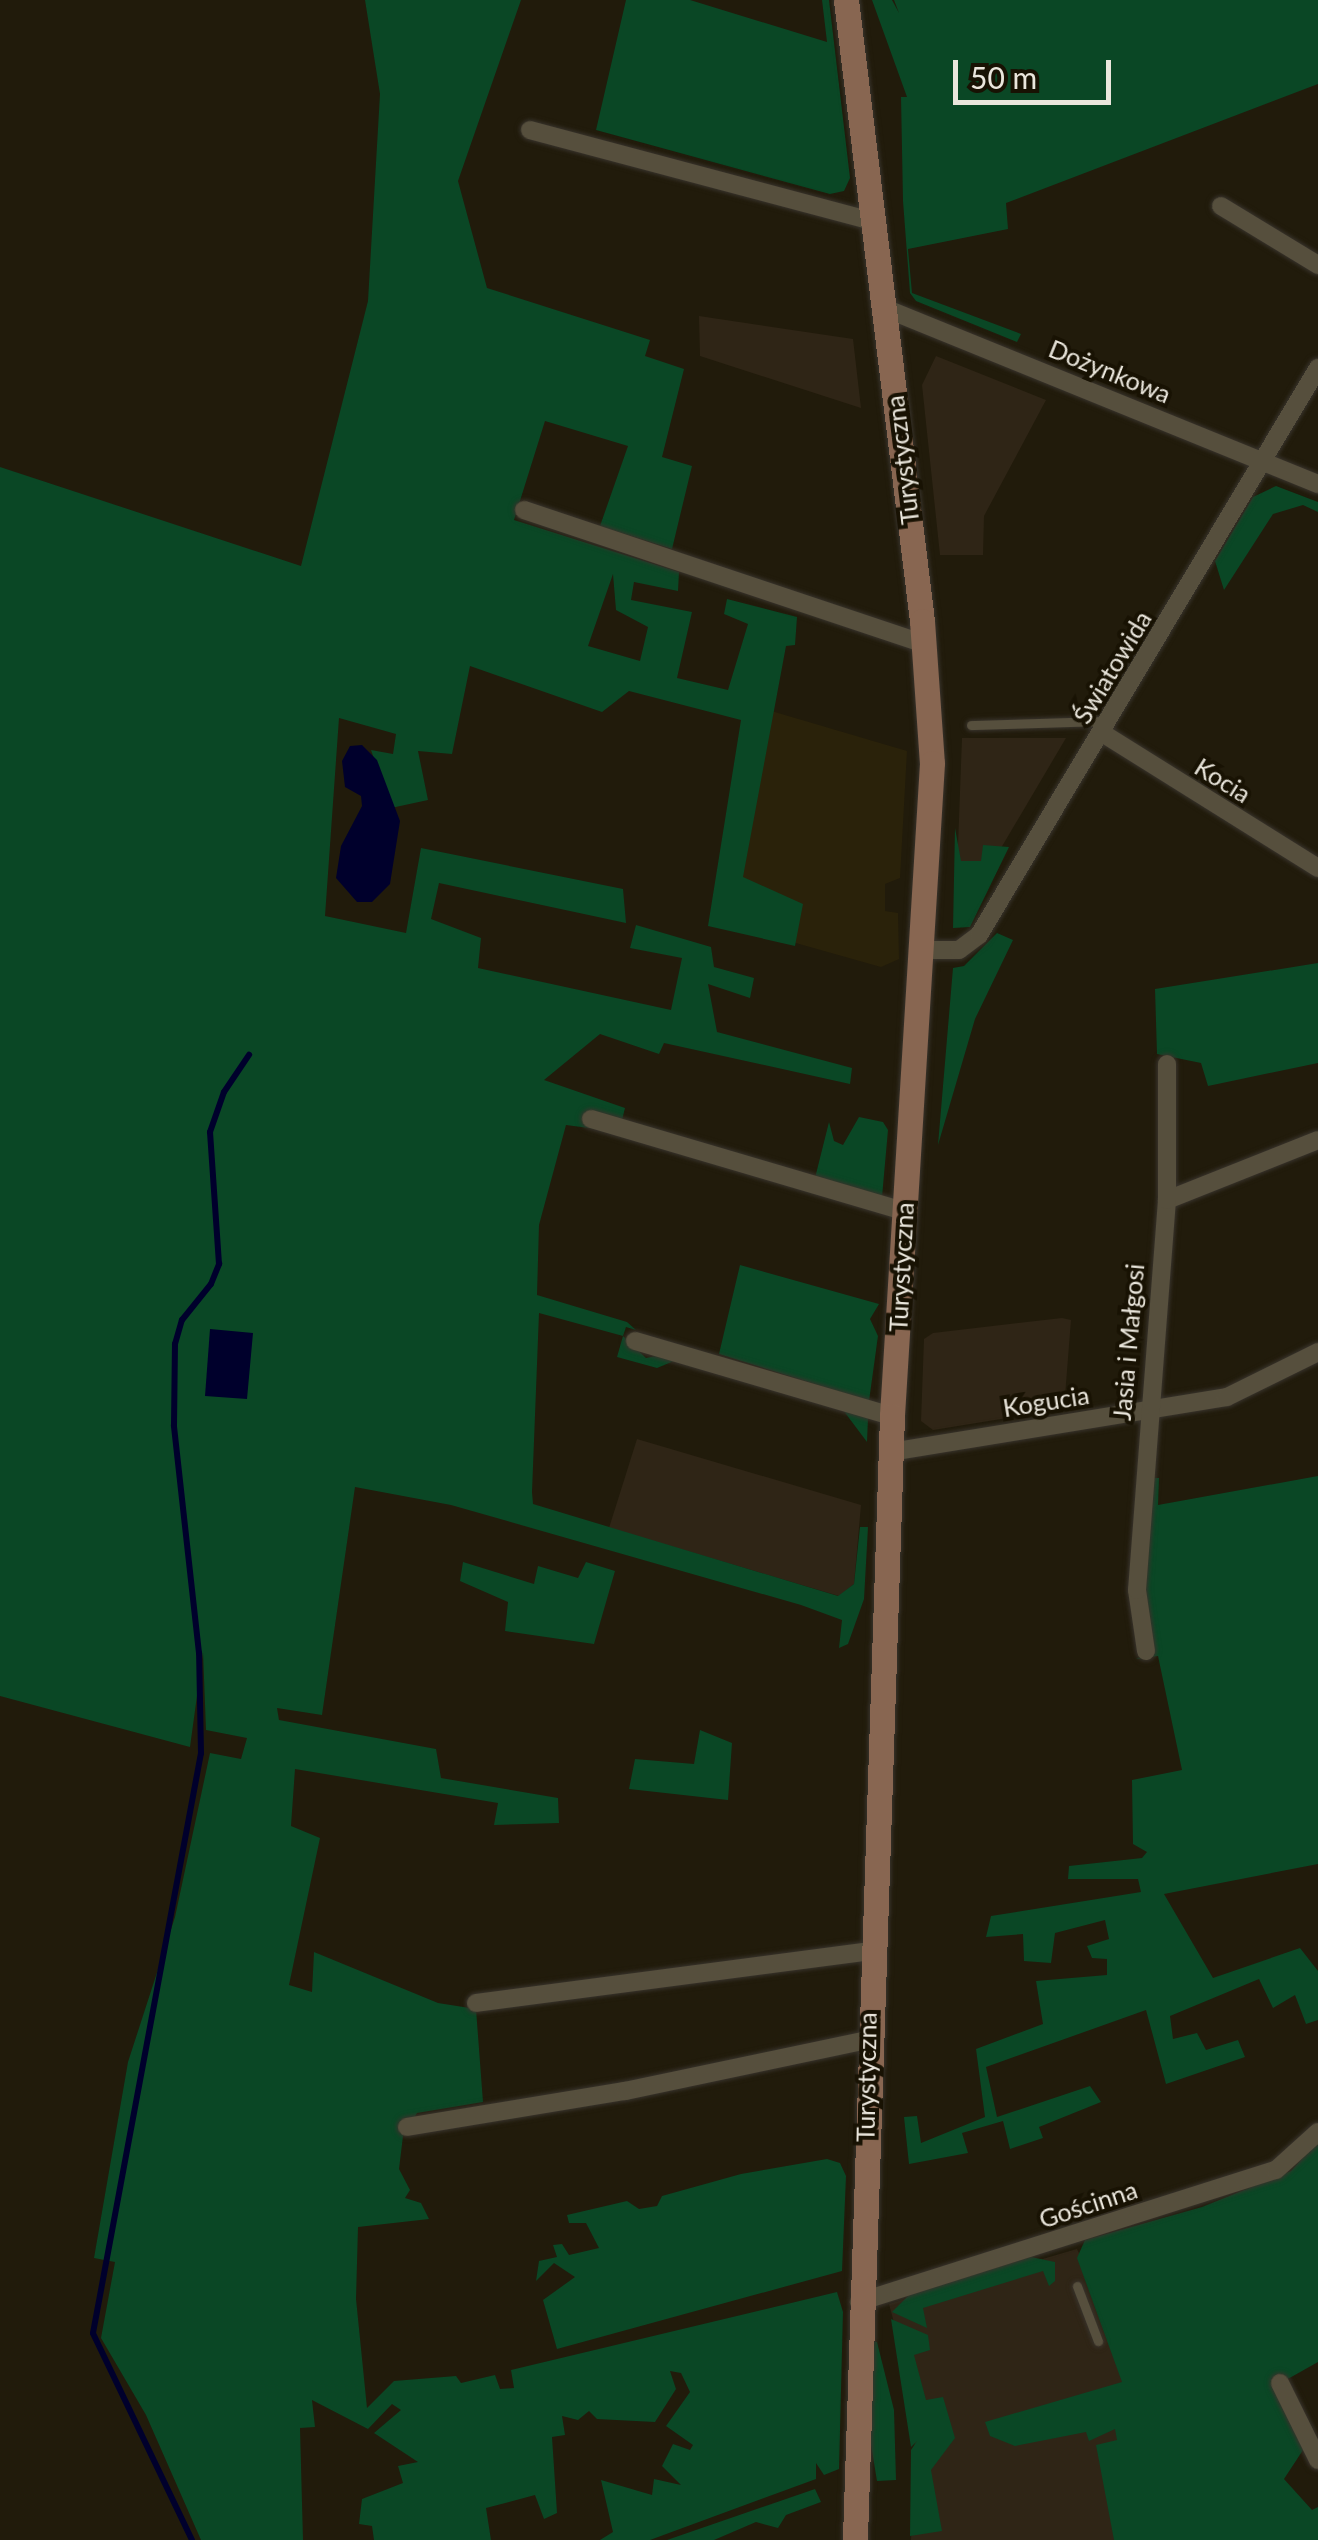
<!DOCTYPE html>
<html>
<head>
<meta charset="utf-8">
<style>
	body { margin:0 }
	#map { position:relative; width:1318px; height:2540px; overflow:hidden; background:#211b0b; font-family:Lato,sans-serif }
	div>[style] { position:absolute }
	.commercial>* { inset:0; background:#2f2516 }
	.built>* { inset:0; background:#2a220a }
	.green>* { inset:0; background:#0a4725 }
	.water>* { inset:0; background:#00002c }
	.stream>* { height:6px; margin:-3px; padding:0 3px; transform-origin:3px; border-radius:3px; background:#00002c }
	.roads { filter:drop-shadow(0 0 2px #38332c) drop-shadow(0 0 2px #38332c) }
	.lane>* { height:9px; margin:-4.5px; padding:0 4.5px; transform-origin:4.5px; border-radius:4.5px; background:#564f3d }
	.street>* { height:18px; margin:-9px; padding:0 9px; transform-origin:9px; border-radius:9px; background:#564f3d }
	.secondary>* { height:25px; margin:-12.5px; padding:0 12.5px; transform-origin:12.5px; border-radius:12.5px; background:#886651 }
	span { translate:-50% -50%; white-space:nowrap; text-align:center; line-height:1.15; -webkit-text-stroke:8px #181203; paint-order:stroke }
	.street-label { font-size:25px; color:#eae6dc }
	.scale { position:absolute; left:953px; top:60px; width:158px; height:45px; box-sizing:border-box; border:5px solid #eae6dc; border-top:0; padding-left:12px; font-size:30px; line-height:35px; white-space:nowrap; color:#eae6dc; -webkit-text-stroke:8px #181203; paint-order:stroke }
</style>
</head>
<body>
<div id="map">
	<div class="commercial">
		<i style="clip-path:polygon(699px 316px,853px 339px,861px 408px,700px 356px)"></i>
		<i style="clip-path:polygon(936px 356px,1046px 400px,984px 516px,983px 555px,940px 555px,922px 385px)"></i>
		<i style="clip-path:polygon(962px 738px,1066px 738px,955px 926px)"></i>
		<i style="clip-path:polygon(1062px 1318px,1071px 1320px,1064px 1409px,933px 1430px,921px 1421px,924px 1339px,933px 1333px)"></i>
		<i style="clip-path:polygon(637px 1439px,861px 1505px,854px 1584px,839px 1596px,609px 1528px)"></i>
		<i style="clip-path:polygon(1077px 2249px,1220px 2540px,911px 2540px,916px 2404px,889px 2304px)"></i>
	</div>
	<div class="built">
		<i style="clip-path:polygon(751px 705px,907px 751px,900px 878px,885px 884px,885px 911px,898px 913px,899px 959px,881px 967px,710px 919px)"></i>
	</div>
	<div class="green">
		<i style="clip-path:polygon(evenodd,365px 0,521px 0,458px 181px,487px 288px,650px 340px,645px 356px,684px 369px,662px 457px,692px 466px,672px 549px,600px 526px,628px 446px,545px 421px,514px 520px,679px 572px,678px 591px,634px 582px,631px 600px,692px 612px,677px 678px,728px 690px,748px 624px,724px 614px,727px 599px,797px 617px,795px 645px,786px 646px,743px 877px,803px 904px,795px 946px,708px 926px,741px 720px,629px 691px,602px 712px,470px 666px,452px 754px,418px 751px,428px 800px,391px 808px,371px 750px,393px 754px,396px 734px,339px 718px,325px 916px,406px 933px,421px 848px,623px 889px,626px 923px,439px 883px,431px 919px,481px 938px,478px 968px,671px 1010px,682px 958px,630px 948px,636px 925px,711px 947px,714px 967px,754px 978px,750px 998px,708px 984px,717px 1032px,852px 1068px,850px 1084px,664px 1043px,659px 1054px,600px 1034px,544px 1080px,625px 1108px,619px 1132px,566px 1125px,539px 1225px,537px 1295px,627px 1322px,636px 1330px,626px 1327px,623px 1336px,646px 1358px,661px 1355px,868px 1418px,867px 1442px,843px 1410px,674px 1361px,657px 1368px,617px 1357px,623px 1336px,539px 1313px,532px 1492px,533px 1504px,838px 1596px,854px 1584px,860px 1527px,868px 1527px,864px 1599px,848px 1644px,839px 1648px,842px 1620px,801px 1605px,451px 1505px,355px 1487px,322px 1715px,277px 1708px,279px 1720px,436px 1749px,441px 1778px,558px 1798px,559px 1823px,494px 1825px,498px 1803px,295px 1769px,291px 1826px,320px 1838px,289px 1985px,312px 1992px,314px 1952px,438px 2003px,476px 2009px,483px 2102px,417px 2113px,403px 2136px,399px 2169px,410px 2190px,405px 2198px,421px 2203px,429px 2219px,358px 2227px,356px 2299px,367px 2408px,394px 2381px,456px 2376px,461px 2383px,495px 2375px,500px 2389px,514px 2388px,511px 2370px,837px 2292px,843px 2312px,839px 2469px,824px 2475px,816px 2463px,816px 2479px,650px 2540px,600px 2540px,613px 2532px,601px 2480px,652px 2495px,654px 2479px,681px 2485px,662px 2466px,673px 2444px,690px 2450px,693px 2445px,666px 2426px,690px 2392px,681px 2373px,670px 2371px,676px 2389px,655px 2422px,597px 2419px,589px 2411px,578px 2420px,562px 2416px,565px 2435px,552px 2437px,557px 2513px,544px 2519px,535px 2495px,486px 2508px,491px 2540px,374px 2540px,372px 2526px,359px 2524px,362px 2499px,403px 2483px,398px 2466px,418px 2462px,374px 2433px,401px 2410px,392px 2404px,368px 2429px,312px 2400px,315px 2427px,300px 2428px,303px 2540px,201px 2540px,146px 2415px,101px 2338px,115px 2262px,94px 2258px,128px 2062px,175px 1917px,210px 1753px,241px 1759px,247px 1738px,206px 1730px,203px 1652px,190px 1747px,0 1696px,0 467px,301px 566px,368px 301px,380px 94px,365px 0,613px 574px,616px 610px,648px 627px,640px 661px,588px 646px,613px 574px)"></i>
		<i style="clip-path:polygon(626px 0,690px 0,827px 42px,822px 0,829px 0,850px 178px,844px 191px,830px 194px,596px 130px)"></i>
		<i style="clip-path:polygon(872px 0,892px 0,899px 13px,894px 0,1318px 0,1318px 84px,1006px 203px,1008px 229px,908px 249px,912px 293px,1021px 334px,1017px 342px,916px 301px,910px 293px,903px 201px,901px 97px,907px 97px)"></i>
		<i style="clip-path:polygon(1276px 486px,1318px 502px,1318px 512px,1303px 505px,1273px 514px,1224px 590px,1215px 561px,1253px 497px)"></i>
		<i style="clip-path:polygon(955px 828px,961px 861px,981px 861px,983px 845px,1009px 847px,970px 927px,953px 928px)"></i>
		<i style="clip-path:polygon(997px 933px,1013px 940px,975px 1019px,938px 1145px,953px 968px,964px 966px)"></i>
		<i style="clip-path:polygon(1318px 963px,1318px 1063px,1208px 1086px,1201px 1063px,1157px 1054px,1155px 989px)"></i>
		<i style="clip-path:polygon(859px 1117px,883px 1122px,888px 1130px,882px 1197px,815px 1178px,829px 1122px,834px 1141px,843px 1145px)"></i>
		<i style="clip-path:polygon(740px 1265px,879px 1304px,870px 1319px,878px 1336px,869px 1401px,719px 1354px)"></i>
		<i style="clip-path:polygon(1318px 1476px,1318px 1864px,1164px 1894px,1213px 1978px,1300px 1948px,1318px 1971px,1318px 2020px,1306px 2024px,1295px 1995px,1273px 2008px,1259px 1979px,1170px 2016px,1173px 2039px,1197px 2033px,1206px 2050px,1238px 2040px,1245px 2057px,1166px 2084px,1146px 2010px,986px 2067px,997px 2117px,1090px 2086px,1101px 2102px,1039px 2127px,1043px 2138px,1010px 2149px,1003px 2121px,962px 2133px,968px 2153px,909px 2164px,904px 2117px,917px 2116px,921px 2143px,985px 2117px,976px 2049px,1043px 2024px,1036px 1981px,1107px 1975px,1107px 1959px,1092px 1958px,1087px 1946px,1109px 1939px,1105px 1920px,1055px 1933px,1051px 1963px,1024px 1961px,1023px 1934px,986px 1937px,991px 1916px,1141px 1892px,1138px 1879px,1068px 1879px,1069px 1866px,1142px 1858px,1147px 1852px,1133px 1844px,1132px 1780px,1182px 1770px,1158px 1656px,1136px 1659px,1150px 1653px,1143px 1592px,1149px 1478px,1159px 1478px,1158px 1505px)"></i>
		<i style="clip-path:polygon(463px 1562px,534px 1584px,538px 1566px,578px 1578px,586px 1562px,615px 1571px,594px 1644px,505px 1631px,508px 1602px,460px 1581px)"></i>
		<i style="clip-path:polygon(700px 1730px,732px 1743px,728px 1800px,629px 1789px,635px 1759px,694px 1764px)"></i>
		<i style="clip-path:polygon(1318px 2141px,1318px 2362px,1286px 2380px,1303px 2450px,1284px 2479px,1312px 2510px,1318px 2507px,1318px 2540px,1114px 2540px,1096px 2445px,1117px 2440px,1115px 2429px,1089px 2441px,1086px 2432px,1015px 2446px,990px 2436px,985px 2422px,1122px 2382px,1077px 2258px,1085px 2240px,1202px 2207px,1291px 2171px)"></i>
		<i style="clip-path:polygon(827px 2159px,840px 2163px,846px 2176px,842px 2271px,557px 2349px,543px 2300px,575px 2277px,554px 2263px,536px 2281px,539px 2261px,557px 2257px,553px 2245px,562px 2244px,569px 2255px,599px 2248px,586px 2223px,569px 2223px,567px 2215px,627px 2201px,639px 2209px,657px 2206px,662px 2196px,741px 2174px)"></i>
		<i style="clip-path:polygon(1031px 2257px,1055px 2262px,1055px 2281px,1049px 2286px,1043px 2271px,923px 2308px,927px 2328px,892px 2312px,910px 2294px)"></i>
		<i style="clip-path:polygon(891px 2319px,928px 2335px,930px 2350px,914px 2355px,926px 2400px,943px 2397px,955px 2438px,931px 2470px,942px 2531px,910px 2536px,911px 2450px,917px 2441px,911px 2447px)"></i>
		<i style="clip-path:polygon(871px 2341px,877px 2342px,894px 2410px,896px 2480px,877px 2481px,869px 2433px)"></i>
		<i style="clip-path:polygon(815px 2489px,821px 2502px,786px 2515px,778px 2528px,756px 2522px,714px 2540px,667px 2540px)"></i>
	</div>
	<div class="water">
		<i style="clip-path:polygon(362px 745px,377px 760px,400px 821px,390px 884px,372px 902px,357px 902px,336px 878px,341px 846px,362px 806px,361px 796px,345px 787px,342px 761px,350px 746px)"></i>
		<i style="clip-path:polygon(210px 1329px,253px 1333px,247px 1399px,205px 1396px)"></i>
	</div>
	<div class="stream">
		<i style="left:192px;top:2540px;width:229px;rotate:-115.6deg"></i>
		<i style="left:93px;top:2333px;width:590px;rotate:-79.45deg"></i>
		<i style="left:201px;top:1753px;width:100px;rotate:-91.1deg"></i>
		<i style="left:199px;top:1653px;width:229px;rotate:-96.3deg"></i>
		<i style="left:174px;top:1425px;width:81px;rotate:-89.3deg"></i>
		<i style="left:175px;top:1344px;width:25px;rotate:-74deg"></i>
		<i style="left:182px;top:1320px;width:46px;rotate:-51.1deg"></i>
		<i style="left:211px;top:1284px;width:22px;rotate:-68deg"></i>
		<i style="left:219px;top:1264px;width:132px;rotate:-93.9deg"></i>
		<i style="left:210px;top:1132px;width:42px;rotate:-70.7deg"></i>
		<i style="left:224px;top:1092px;width:45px;rotate:-56deg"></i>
	</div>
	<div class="roads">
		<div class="lane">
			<i style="left:971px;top:725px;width:135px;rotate:-1.7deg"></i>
			<i style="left:1077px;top:2286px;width:59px;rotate:69.1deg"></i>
		</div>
		<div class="street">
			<i style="left:530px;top:130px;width:355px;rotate:14.9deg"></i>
			<i style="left:1221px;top:206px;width:114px;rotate:31.3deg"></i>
			<i style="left:882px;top:307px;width:471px;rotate:22.1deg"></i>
			<i style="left:524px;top:510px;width:423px;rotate:18.5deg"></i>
			<i style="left:1102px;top:733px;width:255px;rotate:32deg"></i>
			<i style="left:920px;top:950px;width:39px"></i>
			<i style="left:959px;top:950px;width:25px;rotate:-37deg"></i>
			<i style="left:979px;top:935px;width:661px;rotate:-59.13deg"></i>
			<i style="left:591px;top:1119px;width:326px;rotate:16.4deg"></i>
			<i style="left:1167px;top:1200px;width:162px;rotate:-21.7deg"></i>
			<i style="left:635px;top:1341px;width:268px;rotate:16.3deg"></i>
			<i style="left:891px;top:1452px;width:340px;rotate:-9.3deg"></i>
			<i style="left:1227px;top:1397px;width:102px;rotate:-26.3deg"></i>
			<i style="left:1146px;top:1651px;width:62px;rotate:-98.4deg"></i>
			<i style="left:1137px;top:1590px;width:391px;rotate:-85.6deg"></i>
			<i style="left:1167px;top:1200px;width:136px;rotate:-90deg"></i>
			<i style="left:476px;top:2003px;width:397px;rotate:-7.5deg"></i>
			<i style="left:407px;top:2127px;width:221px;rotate:-9.4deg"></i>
			<i style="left:625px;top:2091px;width:247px;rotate:-11.9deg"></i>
			<i style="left:859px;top:2302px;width:437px;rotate:-17.6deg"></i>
			<i style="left:1276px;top:2170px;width:57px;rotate:-42.1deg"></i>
			<i style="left:1280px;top:2383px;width:86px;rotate:63.7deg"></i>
		</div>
		<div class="secondary">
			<i style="left:846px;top:0;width:626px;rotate:83.02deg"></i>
			<i style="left:922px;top:621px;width:142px;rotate:86deg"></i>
			<i style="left:932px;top:763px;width:654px;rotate:93.51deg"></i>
			<i style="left:892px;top:1416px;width:1125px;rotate:91.89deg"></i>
		</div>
	</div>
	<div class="street-label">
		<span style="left:1110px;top:371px;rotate:22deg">Dożynkowa</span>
		<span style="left:902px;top:460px;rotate:-97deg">Turystyczna</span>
		<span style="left:1112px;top:667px;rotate:-59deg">Światowida</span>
		<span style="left:1223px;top:780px;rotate:32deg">Kocia</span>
		<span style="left:901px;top:1267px;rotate:-87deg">Turystyczna</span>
		<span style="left:1128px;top:1342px;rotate:-85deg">Jasia i Małgosi</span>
		<span style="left:1046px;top:1401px;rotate:-9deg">Kogucia</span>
		<span style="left:866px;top:2077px;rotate:-89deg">Turystyczna</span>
		<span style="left:1088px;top:2204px;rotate:-18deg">Gościnna</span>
	</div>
	<div class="scale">50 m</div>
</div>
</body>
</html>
